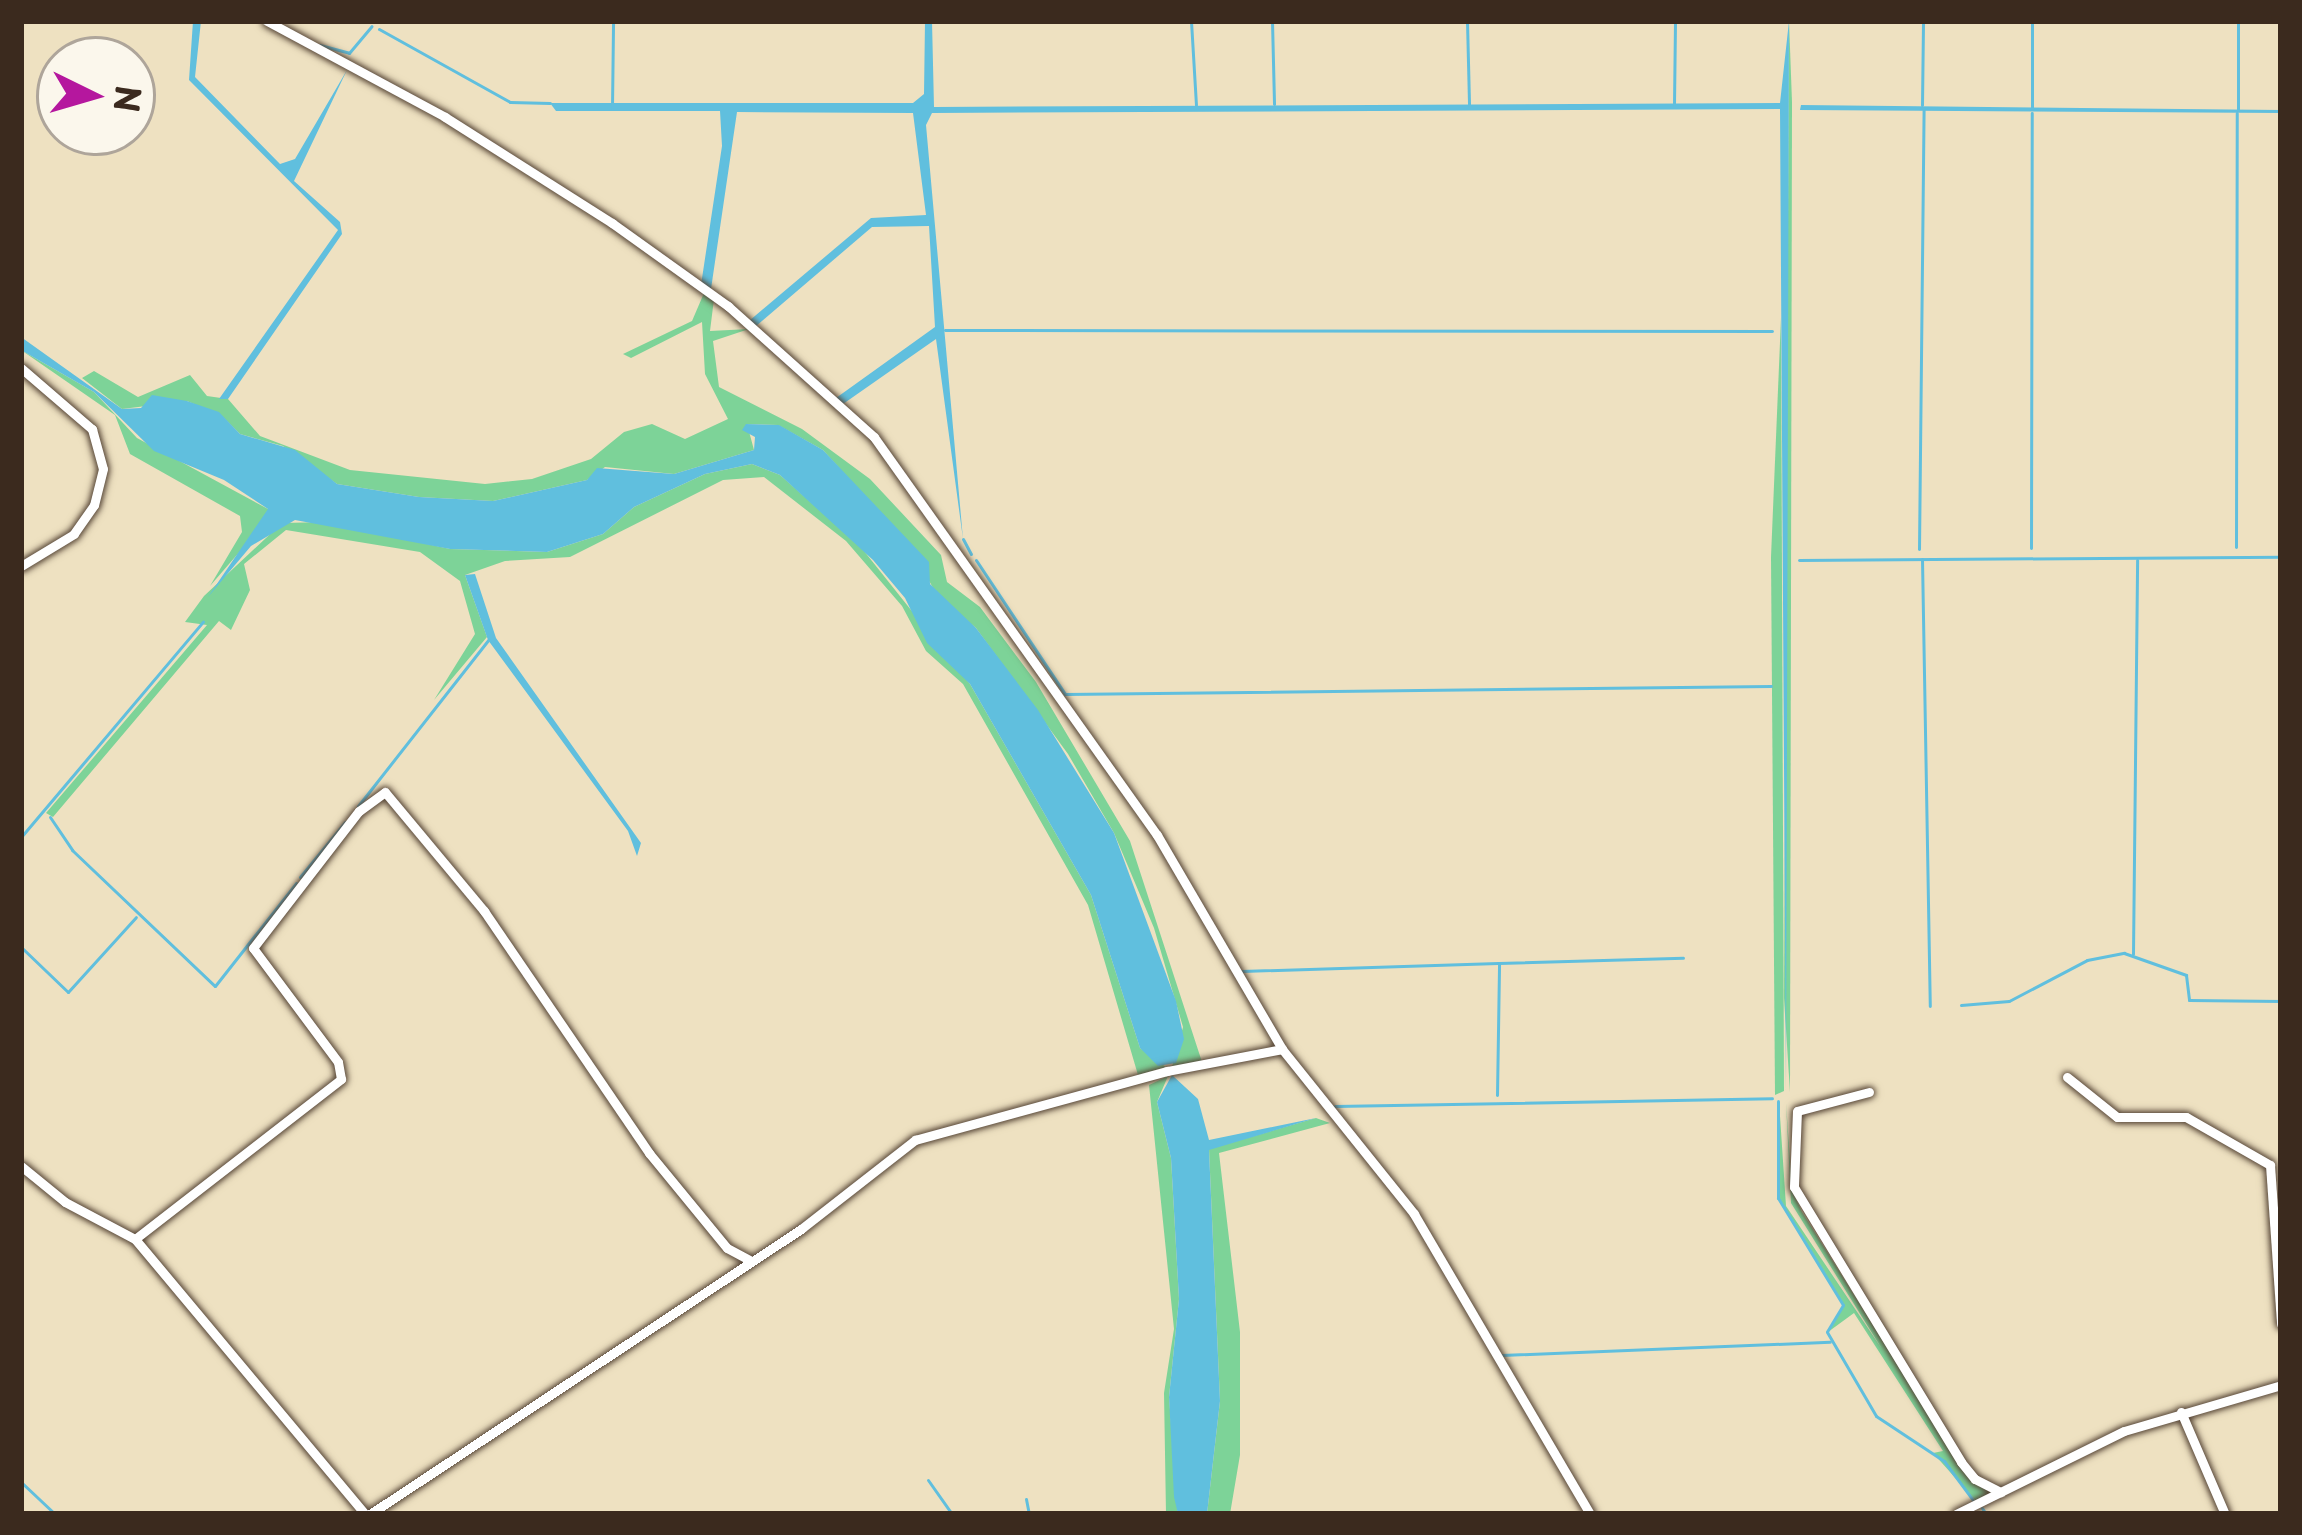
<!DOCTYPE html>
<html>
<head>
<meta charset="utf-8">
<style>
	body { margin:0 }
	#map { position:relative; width:2302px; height:1535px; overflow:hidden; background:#eee1c1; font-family:"Playpen Sans",sans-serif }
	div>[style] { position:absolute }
	.green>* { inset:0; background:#7dd398 }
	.water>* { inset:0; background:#60bfde }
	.stream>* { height:3px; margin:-1.5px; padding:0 1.5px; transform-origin:1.5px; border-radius:1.5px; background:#60bfde }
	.roads { filter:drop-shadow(0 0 3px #564536) drop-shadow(0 0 3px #564536) }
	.minor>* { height:9px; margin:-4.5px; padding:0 4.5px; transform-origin:4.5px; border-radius:4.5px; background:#fff }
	span { translate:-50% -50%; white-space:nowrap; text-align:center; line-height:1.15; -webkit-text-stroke:9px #fbf7ec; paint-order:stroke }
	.frame { position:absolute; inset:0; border:24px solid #3b2a1e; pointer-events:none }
	.north { position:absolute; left:36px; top:36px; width:120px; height:120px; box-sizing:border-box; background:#fbf7ec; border:3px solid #aea59a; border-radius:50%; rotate:95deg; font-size:33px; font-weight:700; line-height:48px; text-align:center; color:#3b2a1e }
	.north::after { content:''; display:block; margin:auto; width:42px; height:54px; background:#b5179e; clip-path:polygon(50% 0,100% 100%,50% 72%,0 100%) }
</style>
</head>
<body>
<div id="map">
	<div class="green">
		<i style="clip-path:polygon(1789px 21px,1792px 102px,1790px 1092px,1784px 998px)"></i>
		<i style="clip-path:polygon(704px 293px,714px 299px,710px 331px,749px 329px,713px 341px,719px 387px,802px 429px,870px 479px,941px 555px,947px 582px,980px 607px,1036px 682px,1130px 841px,1202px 1062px,1172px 1067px,1183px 1027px,1154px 928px,1114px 833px,1068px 754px,976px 628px,937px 595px,909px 545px,823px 450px,778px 425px,747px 424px,754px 450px,674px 474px,605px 467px,587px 480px,493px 501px,419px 497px,337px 484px,283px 446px,240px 434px,222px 416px,187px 401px,122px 409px,82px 378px,94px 371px,138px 397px,190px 375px,207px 396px,228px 399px,260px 436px,350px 470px,485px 484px,532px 479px,591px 459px,624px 432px,652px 424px,685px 439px,728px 419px,705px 374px,702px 322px,631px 358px,623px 354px,692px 321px)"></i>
		<i style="clip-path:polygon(1781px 318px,1784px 1091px,1775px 1095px,1771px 557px)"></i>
		<i style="clip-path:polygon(21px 350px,94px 392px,137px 438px,268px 509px,268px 519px,210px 586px,242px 532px,240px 516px,130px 454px,115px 415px)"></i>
		<i style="clip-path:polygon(752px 464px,780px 475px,860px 546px,970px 684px,1091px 895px,1140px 1048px,1166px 1067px,1138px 1075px,1088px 905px,963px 684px,926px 651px,902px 606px,846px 541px,764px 477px,723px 480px,570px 557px,505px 561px,465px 575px,487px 637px,434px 700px,475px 634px,460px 581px,420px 552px,286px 530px,244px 564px,250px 590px,231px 630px,219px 621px,53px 817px,46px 813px,207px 625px,185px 622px,204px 596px,282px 523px,327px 522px,450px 549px,547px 552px,603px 534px,634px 507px,705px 474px)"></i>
		<i style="clip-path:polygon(1168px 1076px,1157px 1102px,1171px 1158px,1179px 1299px,1169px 1397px,1178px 1514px,1166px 1514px,1164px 1393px,1174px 1329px,1149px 1085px)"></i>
		<i style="clip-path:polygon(1779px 1101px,1786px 1206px,1882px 1349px,1791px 1203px,1786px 1102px,1792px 1191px,1802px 1212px,1969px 1478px,1994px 1494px,1976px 1501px,1933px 1453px,1943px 1451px,1854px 1313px,1828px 1332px,1844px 1305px,1779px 1198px)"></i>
		<i style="clip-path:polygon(1316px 1118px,1330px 1123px,1219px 1153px,1240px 1332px,1240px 1455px,1230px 1514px,1207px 1514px,1220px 1401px,1209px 1149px)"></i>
	</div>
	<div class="water">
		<i style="clip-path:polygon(193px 21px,201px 21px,195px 77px,280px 164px,295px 159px,347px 70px,294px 181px,340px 222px,342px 234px,228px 399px,219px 399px,338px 230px,189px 80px)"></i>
		<i style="clip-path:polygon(925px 21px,932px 21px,934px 107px,1780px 103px,1789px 21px,1786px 1092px,1780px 109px,932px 113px,926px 125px,963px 539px,936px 339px,843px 404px,836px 398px,935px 327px,929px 226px,872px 227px,755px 327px,749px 321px,871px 218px,926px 215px,913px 113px,737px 112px,711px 289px,701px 285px,722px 146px,720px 111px,556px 111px,550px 103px,913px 103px,924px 94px)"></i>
		<i style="clip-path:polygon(1801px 105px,2281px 110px,2281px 113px,1800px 110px)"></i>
		<i style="clip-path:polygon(21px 337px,122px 409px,141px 408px,152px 395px,187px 401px,219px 412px,240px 434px,295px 450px,337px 484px,419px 497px,493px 501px,587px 480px,597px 468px,674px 474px,754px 450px,755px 437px,742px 430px,746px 424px,779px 425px,823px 450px,929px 562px,930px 584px,976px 628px,1038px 710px,1114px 833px,1176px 1001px,1184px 1039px,1176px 1063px,1158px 1066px,1140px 1048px,1091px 895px,970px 684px,927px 643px,905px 598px,873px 560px,780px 475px,752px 464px,705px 474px,634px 507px,603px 534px,547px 552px,450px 549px,295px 520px,251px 546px,208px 597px,268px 509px,224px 480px,154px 451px,94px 392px,21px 350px)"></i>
		<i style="clip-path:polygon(475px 574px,496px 638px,641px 843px,637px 856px,628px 831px,488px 640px,465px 575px)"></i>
		<i style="clip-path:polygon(1172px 1075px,1198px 1099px,1209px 1140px,1316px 1118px,1209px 1150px,1220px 1401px,1207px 1514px,1178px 1514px,1174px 1497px,1169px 1397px,1179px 1299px,1171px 1158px,1157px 1102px)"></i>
	</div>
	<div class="stream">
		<i style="left:1191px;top:21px;width:84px;rotate:86.6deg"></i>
		<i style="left:1272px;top:21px;width:83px;rotate:88.6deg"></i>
		<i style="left:1467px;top:21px;width:84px;rotate:88.6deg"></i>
		<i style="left:379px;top:29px;width:150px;rotate:29.1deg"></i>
		<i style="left:510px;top:102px;width:40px;rotate:1.4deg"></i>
		<i style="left:320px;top:45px;width:30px;rotate:15deg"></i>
		<i style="left:349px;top:53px;width:35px;rotate:-50deg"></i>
		<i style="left:1674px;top:104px;width:83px;rotate:-89.3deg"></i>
		<i style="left:1922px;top:105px;width:84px;rotate:-89.3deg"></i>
		<i style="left:612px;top:108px;width:87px;rotate:-89.3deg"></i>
		<i style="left:2032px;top:108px;width:87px;rotate:-90deg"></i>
		<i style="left:2238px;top:110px;width:89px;rotate:-90deg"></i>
		<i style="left:945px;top:330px;width:827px;rotate:0.07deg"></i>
		<i style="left:963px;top:539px;width:17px;rotate:62deg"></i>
		<i style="left:2236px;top:547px;width:434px;rotate:-89.9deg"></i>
		<i style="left:2031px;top:548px;width:435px;rotate:-89.9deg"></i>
		<i style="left:1919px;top:549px;width:441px;rotate:-89.4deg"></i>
		<i style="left:1922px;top:559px;width:447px;rotate:89deg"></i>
		<i style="left:976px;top:560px;width:161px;rotate:56.4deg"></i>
		<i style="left:1065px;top:694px;width:706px;rotate:-0.65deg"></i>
		<i style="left:1799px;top:560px;width:482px;rotate:-0.4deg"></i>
		<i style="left:358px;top:806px;width:211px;rotate:-51.9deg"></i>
		<i style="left:50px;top:817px;width:40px;rotate:56deg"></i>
		<i style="left:72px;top:850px;width:197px;rotate:43.6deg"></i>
		<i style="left:215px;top:986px;width:131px;rotate:-51.8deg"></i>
		<i style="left:21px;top:837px;width:282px;rotate:-49.8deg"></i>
		<i style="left:300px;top:877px;width:71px;rotate:-50.7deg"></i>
		<i style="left:21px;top:947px;width:65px;rotate:43.8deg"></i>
		<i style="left:68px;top:992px;width:101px;rotate:-47.8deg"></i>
		<i style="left:2133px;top:954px;width:394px;rotate:-89.4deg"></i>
		<i style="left:1242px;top:971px;width:256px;rotate:-1.8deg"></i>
		<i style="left:1961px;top:1005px;width:48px;rotate:-4.8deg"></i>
		<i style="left:2009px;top:1001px;width:88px;rotate:-27.7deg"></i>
		<i style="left:2087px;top:960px;width:38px;rotate:-11deg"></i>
		<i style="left:2124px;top:953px;width:66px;rotate:19.5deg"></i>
		<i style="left:2186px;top:975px;width:25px;rotate:83deg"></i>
		<i style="left:2189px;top:1000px;width:92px;rotate:0.6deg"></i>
		<i style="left:1497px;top:1095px;width:132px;rotate:-89.1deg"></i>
		<i style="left:1499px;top:963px;width:184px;rotate:-1.6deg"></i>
		<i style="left:1778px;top:1101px;width:97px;rotate:90deg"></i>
		<i style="left:1778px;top:1198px;width:125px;rotate:58.7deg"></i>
		<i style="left:1843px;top:1305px;width:31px;rotate:121deg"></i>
		<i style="left:1827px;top:1332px;width:97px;rotate:59.7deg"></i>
		<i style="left:1876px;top:1416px;width:82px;rotate:33.5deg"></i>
		<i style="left:1944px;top:1461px;width:49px;rotate:53.4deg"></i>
		<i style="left:1335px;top:1106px;width:437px;rotate:-1deg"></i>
		<i style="left:1502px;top:1355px;width:328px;rotate:-2.3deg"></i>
		<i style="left:928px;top:1480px;width:42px;rotate:54.8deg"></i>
		<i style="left:21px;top:1482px;width:47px;rotate:43.3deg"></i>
		<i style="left:1026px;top:1499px;width:15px;rotate:79deg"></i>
		<i style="left:1982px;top:1508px;width:7px;rotate:56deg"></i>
	</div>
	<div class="roads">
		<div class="minor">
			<i style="left:267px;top:21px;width:202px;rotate:28.3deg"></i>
			<i style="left:445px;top:117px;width:198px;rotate:32.4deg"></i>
			<i style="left:612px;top:223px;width:143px;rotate:35.6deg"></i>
			<i style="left:728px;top:306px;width:196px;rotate:41.9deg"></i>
			<i style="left:874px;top:437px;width:488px;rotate:54.6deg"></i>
			<i style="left:1157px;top:835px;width:248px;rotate:59.7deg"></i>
			<i style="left:1282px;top:1049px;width:211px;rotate:51.3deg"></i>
			<i style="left:1414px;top:1214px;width:348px;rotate:59.6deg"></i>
			<i style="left:21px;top:368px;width:94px;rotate:40.7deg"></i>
			<i style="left:92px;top:429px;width:41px;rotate:74.6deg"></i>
			<i style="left:103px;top:469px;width:37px;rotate:104deg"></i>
			<i style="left:94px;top:505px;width:35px;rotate:125deg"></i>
			<i style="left:74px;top:534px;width:62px;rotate:148.9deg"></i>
			<i style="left:2067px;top:1077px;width:64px;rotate:38.7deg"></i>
			<i style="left:2117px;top:1117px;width:69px"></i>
			<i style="left:2186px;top:1117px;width:97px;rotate:29.7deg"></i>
			<i style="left:2270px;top:1165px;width:159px;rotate:86deg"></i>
			<i style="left:1869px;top:1092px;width:74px;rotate:165.2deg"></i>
			<i style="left:1797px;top:1111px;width:76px;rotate:92.3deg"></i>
			<i style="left:1794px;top:1187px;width:322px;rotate:58.7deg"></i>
			<i style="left:1961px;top:1462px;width:22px;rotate:51deg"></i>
			<i style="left:1975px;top:1479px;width:29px;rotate:27deg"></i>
			<i style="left:21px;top:1166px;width:57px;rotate:39.3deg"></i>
			<i style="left:65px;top:1202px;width:79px;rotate:27.9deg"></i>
			<i style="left:135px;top:1239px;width:359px;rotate:50.1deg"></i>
			<i style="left:135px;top:1239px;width:261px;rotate:-37.8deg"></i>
			<i style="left:341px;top:1079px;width:17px;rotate:-100deg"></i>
			<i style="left:338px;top:1062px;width:142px;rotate:-126.7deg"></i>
			<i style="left:253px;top:948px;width:173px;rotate:-52.3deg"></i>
			<i style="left:359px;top:811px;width:32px;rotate:-36deg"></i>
			<i style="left:385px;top:792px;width:155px;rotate:50.2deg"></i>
			<i style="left:484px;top:911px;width:293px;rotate:55.7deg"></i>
			<i style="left:649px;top:1153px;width:123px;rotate:50.6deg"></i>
			<i style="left:727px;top:1248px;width:27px;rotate:28deg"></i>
			<i style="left:2181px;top:1412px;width:111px;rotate:66.7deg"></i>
			<i style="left:370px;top:1514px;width:517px;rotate:-33.47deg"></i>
			<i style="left:801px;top:1229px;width:145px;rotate:-38deg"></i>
			<i style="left:915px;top:1140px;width:261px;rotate:-15.3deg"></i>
			<i style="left:1167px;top:1071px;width:117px;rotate:-10.8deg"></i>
			<i style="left:1956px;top:1514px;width:187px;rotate:-26.3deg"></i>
			<i style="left:2124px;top:1431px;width:164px;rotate:-16.3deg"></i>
		</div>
	</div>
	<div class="frame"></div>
	<div class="north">N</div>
</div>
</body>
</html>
